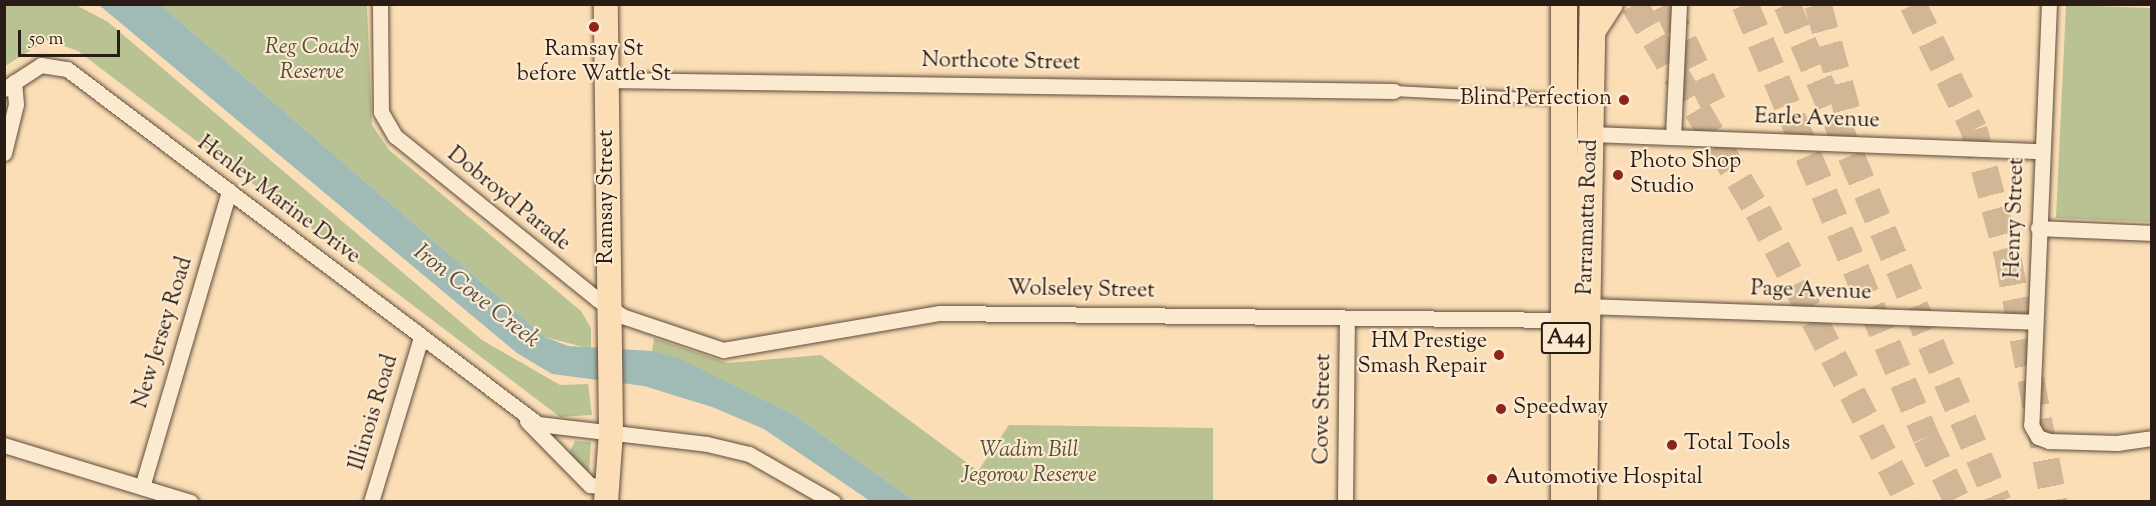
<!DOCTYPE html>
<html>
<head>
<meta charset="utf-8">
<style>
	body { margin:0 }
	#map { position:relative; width:2156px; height:506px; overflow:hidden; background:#fbdeb6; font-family:"Sorts Mill Goudy",serif }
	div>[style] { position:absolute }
	.green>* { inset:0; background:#b9c292 }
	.water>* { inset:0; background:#a0bbb5 }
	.motorway-tunnel>* { height:27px; margin-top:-13.5px; transform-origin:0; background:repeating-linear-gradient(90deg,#d1b796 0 27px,transparent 0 41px) }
	.roads { filter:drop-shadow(0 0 2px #5e4c3c) drop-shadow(0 0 2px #5e4c3c) }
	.pedestrian>* { height:10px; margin:-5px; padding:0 5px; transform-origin:5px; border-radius:5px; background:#fcead0 }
	.minor>* { height:15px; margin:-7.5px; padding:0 7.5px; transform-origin:7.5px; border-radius:7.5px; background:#fcead0 }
	.primary>* { height:24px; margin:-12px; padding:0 12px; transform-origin:12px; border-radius:12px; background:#fbdeb6 }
	.trunk>* { height:26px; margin:-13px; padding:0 13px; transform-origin:13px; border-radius:13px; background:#fbdeb6 }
	.dots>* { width:16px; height:16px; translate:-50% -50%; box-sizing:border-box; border:3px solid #fcead0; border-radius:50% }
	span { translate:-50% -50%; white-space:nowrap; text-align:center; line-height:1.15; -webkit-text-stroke:4.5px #fcead0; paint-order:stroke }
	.shield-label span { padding:2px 4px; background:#fcead0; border:2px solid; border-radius:4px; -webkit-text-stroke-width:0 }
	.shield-label { font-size:21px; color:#291c14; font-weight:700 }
	.park-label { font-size:22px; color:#544e3a; font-style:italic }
	.poi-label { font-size:22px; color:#291c14 }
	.right { translate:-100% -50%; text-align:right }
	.left { translate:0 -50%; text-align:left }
	.street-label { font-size:22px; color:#291c14 }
	.water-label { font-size:24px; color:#53544c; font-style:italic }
	.frame { position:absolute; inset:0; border:6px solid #291c14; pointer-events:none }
	.scale { position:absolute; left:18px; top:30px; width:102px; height:27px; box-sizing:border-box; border:3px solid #291c14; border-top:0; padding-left:8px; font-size:18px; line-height:21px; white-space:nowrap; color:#291c14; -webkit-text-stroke:4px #fcead0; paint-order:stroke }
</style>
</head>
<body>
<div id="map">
	<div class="green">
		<i style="clip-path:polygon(5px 4px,76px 5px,108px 22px,482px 340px,560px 385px,588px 384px,592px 415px,560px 417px,78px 51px,47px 40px,5px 66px)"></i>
		<i style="clip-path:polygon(161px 5px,367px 5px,372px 125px,389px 150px,581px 311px,591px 328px,591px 349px,545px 337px)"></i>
		<i style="clip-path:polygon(2066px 5px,2151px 8px,2151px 222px,2056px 218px)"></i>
		<i style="clip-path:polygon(654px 338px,728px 363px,821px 355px,978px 471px,1009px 425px,1213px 428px,1213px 501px,915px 501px,794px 415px,652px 351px)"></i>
		<i style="clip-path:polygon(575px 441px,591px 442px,589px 472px,568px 455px)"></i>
	</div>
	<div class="water">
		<i style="clip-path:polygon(99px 5px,161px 5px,545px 337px,568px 346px,652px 351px,680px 359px,794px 415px,915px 501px,870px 501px,764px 429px,712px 407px,644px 386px,552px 374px,517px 353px)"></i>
	</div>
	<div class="motorway-tunnel">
		<i style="left:1634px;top:4px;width:241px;rotate:59.1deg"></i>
		<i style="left:1758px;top:211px;width:328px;rotate:62.6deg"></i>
		<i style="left:1666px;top:4px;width:109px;rotate:64.4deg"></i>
		<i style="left:1745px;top:4px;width:469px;rotate:67.3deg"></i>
		<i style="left:1926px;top:437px;width:72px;rotate:63.8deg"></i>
		<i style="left:1787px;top:4px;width:541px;rotate:67.04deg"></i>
		<i style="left:1818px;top:4px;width:129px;rotate:74.7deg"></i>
		<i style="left:1913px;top:4px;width:139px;rotate:64deg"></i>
		<i style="left:1974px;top:129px;width:133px;rotate:75.2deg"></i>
		<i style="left:2008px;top:258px;width:248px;rotate:79.3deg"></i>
	</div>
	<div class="roads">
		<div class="pedestrian">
			<i style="left:1394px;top:91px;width:153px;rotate:3deg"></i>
		</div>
		<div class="minor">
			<i style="left:380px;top:4px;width:108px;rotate:89.5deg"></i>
			<i style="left:381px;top:112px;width:28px;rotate:60deg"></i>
			<i style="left:395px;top:136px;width:260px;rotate:38.9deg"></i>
			<i style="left:597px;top:299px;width:30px;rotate:34deg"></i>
			<i style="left:622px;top:316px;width:107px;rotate:18.6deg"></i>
			<i style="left:723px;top:350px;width:220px;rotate:-9.7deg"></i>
			<i style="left:940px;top:313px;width:626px;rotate:0.64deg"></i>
			<i style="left:2049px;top:4px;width:421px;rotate:92.4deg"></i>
			<i style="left:2031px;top:425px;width:14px;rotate:60deg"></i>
			<i style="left:2038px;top:437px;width:12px;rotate:20deg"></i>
			<i style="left:2049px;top:441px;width:68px;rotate:1.7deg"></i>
			<i style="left:2117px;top:443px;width:35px;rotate:-8deg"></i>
			<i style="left:607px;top:80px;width:787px;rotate:0.8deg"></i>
			<i style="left:4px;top:89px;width:44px;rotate:-33deg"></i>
			<i style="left:41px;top:65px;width:26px;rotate:9deg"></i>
			<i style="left:67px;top:69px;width:590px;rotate:37.01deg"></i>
			<i style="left:538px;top:424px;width:170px;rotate:6.7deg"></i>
			<i style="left:707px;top:444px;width:43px;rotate:13.4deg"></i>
			<i style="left:749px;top:454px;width:97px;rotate:29.7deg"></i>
			<i style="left:1592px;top:134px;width:449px;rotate:2.2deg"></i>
			<i style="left:1673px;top:137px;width:133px;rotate:-87.4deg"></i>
			<i style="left:4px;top:153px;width:50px;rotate:-76.2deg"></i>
			<i style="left:16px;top:104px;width:22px;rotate:-95deg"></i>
			<i style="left:2038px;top:228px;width:114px;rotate:2.5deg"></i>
			<i style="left:1586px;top:306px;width:448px;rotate:2deg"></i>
			<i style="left:527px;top:421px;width:90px;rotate:45.5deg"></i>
			<i style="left:590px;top:485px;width:19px;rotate:6deg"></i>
			<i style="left:4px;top:445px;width:195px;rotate:17deg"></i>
			<i style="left:142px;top:487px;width:309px;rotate:-73.6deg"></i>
			<i style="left:371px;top:502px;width:172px;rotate:-73.1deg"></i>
			<i style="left:1345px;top:502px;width:184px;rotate:-89.4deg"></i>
		</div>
		<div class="primary">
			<i style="left:1593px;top:32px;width:33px;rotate:-57deg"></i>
			<i style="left:606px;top:502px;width:69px;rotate:-85.9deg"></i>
			<i style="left:611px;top:433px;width:429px;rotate:-90.7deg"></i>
		</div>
		<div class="trunk">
			<i style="left:1564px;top:502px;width:498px;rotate:-90deg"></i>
			<i style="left:1584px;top:502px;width:498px;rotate:-89deg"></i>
		</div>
	</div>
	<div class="dots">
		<i style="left:594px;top:27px;background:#8f2418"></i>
		<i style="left:1624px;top:100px;background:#8f2418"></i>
		<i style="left:1618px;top:175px;background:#8f2418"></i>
		<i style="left:1499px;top:355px;background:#8f2418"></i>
		<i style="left:1501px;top:409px;background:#8f2418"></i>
		<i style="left:1672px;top:445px;background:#8f2418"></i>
		<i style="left:1492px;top:479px;background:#8f2418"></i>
	</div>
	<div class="shield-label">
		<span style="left:1566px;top:338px">A44</span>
	</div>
	<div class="park-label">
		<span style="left:312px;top:61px">Reg Coady<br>Reserve</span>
		<span style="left:1029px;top:464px">Wadim Bill<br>Jegorow Reserve</span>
	</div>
	<div class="poi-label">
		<span style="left:594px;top:63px">Ramsay St<br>before Wattle St</span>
		<span class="right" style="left:1612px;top:100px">Blind Perfection</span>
		<span class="left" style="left:1630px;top:175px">Photo Shop<br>Studio</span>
		<span class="right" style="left:1487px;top:355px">HM Prestige<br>Smash Repair</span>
		<span class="left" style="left:1513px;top:409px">Speedway</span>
		<span class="left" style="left:1684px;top:445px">Total Tools</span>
		<span class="left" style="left:1504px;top:479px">Automotive Hospital</span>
	</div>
	<div class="street-label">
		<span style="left:1001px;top:63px;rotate:1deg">Northcote Street</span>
		<span style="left:1817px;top:120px;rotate:2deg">Earle Avenue</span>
		<span style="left:608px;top:197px;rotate:-90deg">Ramsay Street</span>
		<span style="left:508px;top:200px;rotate:39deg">Dobroyd Parade</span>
		<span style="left:278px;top:201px;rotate:37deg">Henley Marine Drive</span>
		<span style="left:1589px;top:217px;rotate:-88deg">Parramatta Road</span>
		<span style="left:2016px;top:218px;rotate:-88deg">Henry Street</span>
		<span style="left:1081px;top:291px;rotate:1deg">Wolseley Street</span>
		<span style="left:1811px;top:292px;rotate:2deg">Page Avenue</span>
		<span style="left:164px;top:333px;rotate:-73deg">New Jersey Road</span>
		<span style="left:1324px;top:409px;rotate:-89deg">Cove Street</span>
		<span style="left:375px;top:413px;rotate:-73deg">Illinois Road</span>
	</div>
	<div class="water-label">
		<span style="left:476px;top:297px;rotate:38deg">Iron Cove Creek</span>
	</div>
	<div class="frame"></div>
	<div class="scale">50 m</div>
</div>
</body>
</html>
